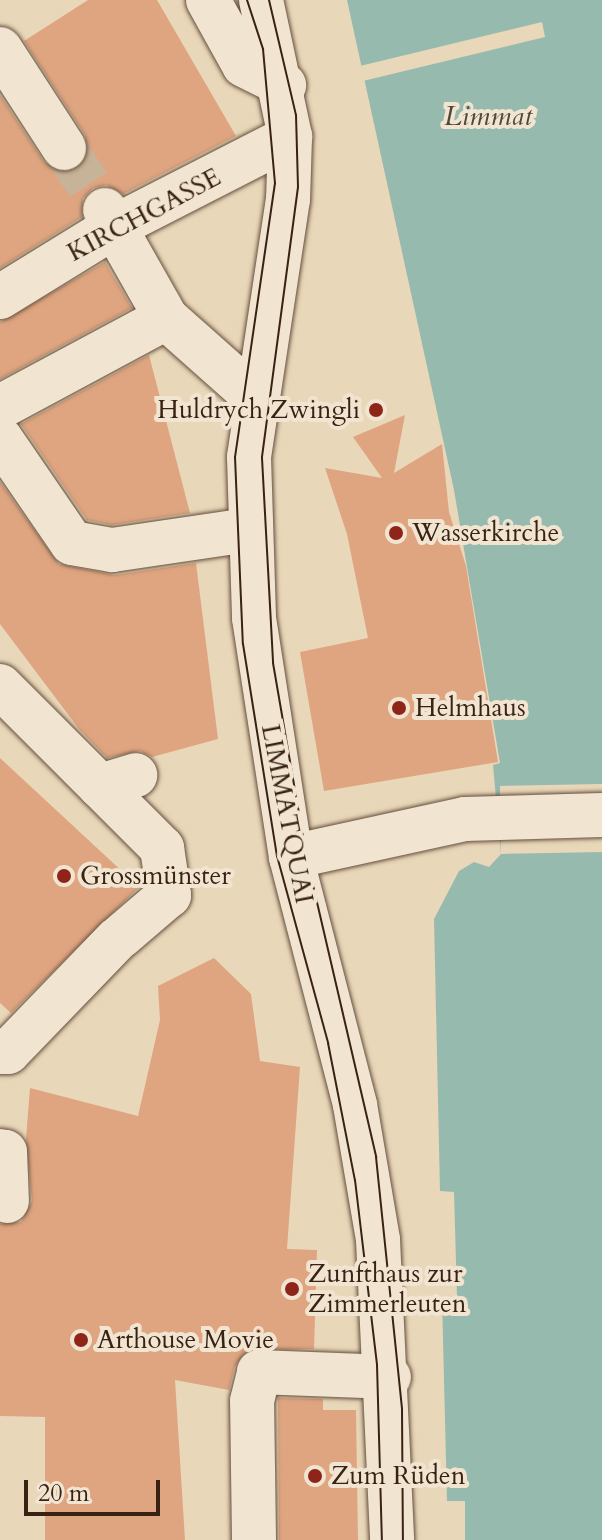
<!DOCTYPE html>
<html>
<head>
<meta charset="utf-8">
<style>
	body { margin:0 }
	#map { position:relative; width:602px; height:1540px; overflow:hidden; background:#e9d7b9; font-family:Cardo,serif }
	div>[style] { position:absolute }
	.water>* { inset:0; background:#97baaf }
	.pier>* { inset:0; background:#e9d7b9 }
	.building>* { inset:0; background:#dfa581 }
	.minor-tunnel>* { height:44px; margin-top:-22px; transform-origin:0; background:repeating-linear-gradient(90deg,#c6b398 0 44px,transparent 0 66px) }
	.roads { filter:drop-shadow(0 0 2px #654f3d) drop-shadow(0 0 2px #654f3d) }
	.minor>* { height:44px; margin:-22px; padding:0 22px; transform-origin:22px; border-radius:22px; background:#f1e5d2 }
	.tram>* { height:2px; margin:-1px; padding:0 1px; transform-origin:1px; border-radius:1px; background:#392214 }
	.dots>* { width:22px; height:22px; translate:-50% -50%; box-sizing:border-box; border:4px solid #f1e5d2; border-radius:50% }
	span { translate:-50% -50%; white-space:nowrap; text-align:center; line-height:1.15; -webkit-text-stroke:8px #f1e5d2; paint-order:stroke }
	.street-label { font-size:26px; color:#392214 }
	.poi-label { font-size:26px; color:#392214 }
	.right { translate:-100% -50%; text-align:right }
	.left { translate:0 -50%; text-align:left }
	.water-label { font-size:28px; color:#50483b; font-style:italic }
	.scale { position:absolute; left:24px; top:1480px; width:136px; height:36px; box-sizing:border-box; border:4px solid #392214; border-top:0; padding-left:10px; font-size:24px; line-height:28px; white-space:nowrap; color:#392214; -webkit-text-stroke:6px #f1e5d2; paint-order:stroke }
</style>
</head>
<body>
<div id="map">
	<div class="water">
		<i style="clip-path:polygon(347px 0,602px 0,602px 1540px,465px 1540px,465px 1501px,447px 1501px,442px 1299px,457px 1297px,454px 1192px,440px 1191px,434px 919px,459px 871px,474px 862px,489px 867px,501px 854px,493px 765px,500px 763px,454px 490px)"></i>
	</div>
	<div class="pier">
		<i style="clip-path:polygon(542px 22px,545px 37px,363px 81px,360px 66px)"></i>
		<i style="clip-path:polygon(602px 784px,602px 852px,501px 854px,500px 786px)"></i>
	</div>
	<div class="building">
		<i style="clip-path:polygon(88px 0,157px 0,236px 136px,123px 194px,106px 185px,93px 188px,83px 198px,82px 217px,0 268px,0 95px,44px 162px,64px 173px,78px 168px,87px 159px,85px 135px,24px 41px)"></i>
		<i style="clip-path:polygon(105px 262px,132px 308px,0 379px,0 322px)"></i>
		<i style="clip-path:polygon(149px 355px,190px 513px,112px 525px,87px 520px,21px 424px)"></i>
		<i style="clip-path:polygon(405px 415px,394px 473px,442px 444px,449px 512px,466px 566px,498px 762px,324px 791px,300px 652px,368px 638px,347px 534px,325px 468px,382px 478px,353px 437px)"></i>
		<i style="clip-path:polygon(0 482px,59px 564px,115px 575px,196px 563px,218px 739px,152px 757px,140px 751px,107px 758px,79px 729px,0 624px)"></i>
		<i style="clip-path:polygon(0 758px,139px 887px,11px 1013px,0 1003px)"></i>
		<i style="clip-path:polygon(214px 958px,251px 994px,260px 1061px,300px 1067px,287px 1249px,317px 1250px,314px 1349px,248px 1350px,235px 1366px,229px 1390px,175px 1380px,185px 1540px,45px 1540px,45px 1417px,0 1416px,0 1224px,21px 1222px,32px 1201px,26px 1139px,30px 1088px,138px 1116px,160px 1020px,158px 986px)"></i>
		<i style="clip-path:polygon(278px 1398px,323px 1399px,323px 1410px,356px 1410px,358px 1540px,279px 1540px)"></i>
	</div>
	<div class="minor-tunnel">
		<i style="left:64px;top:148px;width:74px;rotate:56.5deg"></i>
	</div>
	<div class="roads">
		<div class="minor">
			<i style="left:208px;top:0;width:74px;rotate:61deg"></i>
			<i style="left:244px;top:65px;width:45px;rotate:26.6deg"></i>
			<i style="left:261px;top:0;width:140px;rotate:78deg"></i>
			<i style="left:290px;top:137px;width:62px;rotate:91.8deg"></i>
			<i style="left:288px;top:199px;width:261px;rotate:98.6deg"></i>
			<i style="left:249px;top:457px;width:161px;rotate:88.2deg"></i>
			<i style="left:254px;top:618px;width:242px;rotate:81.2deg"></i>
			<i style="left:291px;top:857px;width:256px;rotate:75.5deg"></i>
			<i style="left:355px;top:1105px;width:137px;rotate:80.3deg"></i>
			<i style="left:378px;top:1240px;width:300px;rotate:87.3deg"></i>
			<i style="left:0;top:49px;width:118px;rotate:57.1deg"></i>
			<i style="left:105px;top:210px;width:124px;rotate:60.5deg"></i>
			<i style="left:166px;top:318px;width:118px;rotate:41.6deg"></i>
			<i style="left:0;top:297px;width:134px;rotate:-31.6deg"></i>
			<i style="left:114px;top:227px;width:198px;rotate:-27.1deg"></i>
			<i style="left:0;top:407px;width:188px;rotate:-28.2deg"></i>
			<i style="left:0;top:438px;width:127px;rotate:55.6deg"></i>
			<i style="left:72px;top:543px;width:41px;rotate:9.9deg"></i>
			<i style="left:112px;top:550px;width:136px;rotate:-8.4deg"></i>
			<i style="left:0;top:686px;width:141px;rotate:45deg"></i>
			<i style="left:100px;top:786px;width:37px;rotate:-17deg"></i>
			<i style="left:100px;top:786px;width:88px;rotate:45deg"></i>
			<i style="left:162px;top:848px;width:48px;rotate:81.5deg"></i>
			<i style="left:169px;top:895px;width:63px;rotate:139.5deg"></i>
			<i style="left:291px;top:857px;width:178px;rotate:-12.3deg"></i>
			<i style="left:465px;top:819px;width:137px;rotate:-1.7deg"></i>
			<i style="left:0;top:1052px;width:8px"></i>
			<i style="left:8px;top:1052px;width:156px;rotate:-46deg"></i>
			<i style="left:0;top:1151px;width:5px;rotate:11deg"></i>
			<i style="left:5px;top:1152px;width:49px;rotate:87.7deg"></i>
			<i style="left:254px;top:1540px;width:139px;rotate:-90.8deg"></i>
			<i style="left:252px;top:1401px;width:30px;rotate:-76deg"></i>
			<i style="left:259px;top:1372px;width:130px;rotate:2.2deg"></i>
		</div>
	</div>
	<div class="tram">
		<i style="left:247px;top:0;width:52px;rotate:71.9deg"></i>
		<i style="left:263px;top:49px;width:135px;rotate:84.9deg"></i>
		<i style="left:275px;top:183px;width:277px;rotate:98.3deg"></i>
		<i style="left:235px;top:457px;width:187px;rotate:87.6deg"></i>
		<i style="left:243px;top:644px;width:215px;rotate:80.9deg"></i>
		<i style="left:277px;top:856px;width:194px;rotate:74.7deg"></i>
		<i style="left:328px;top:1043px;width:140px;rotate:78.9deg"></i>
		<i style="left:355px;top:1180px;width:186px;rotate:83.2deg"></i>
		<i style="left:377px;top:1365px;width:175px;rotate:88.4deg"></i>
		<i style="left:269px;top:0;width:118px;rotate:76.8deg"></i>
		<i style="left:296px;top:115px;width:72px;rotate:88.4deg"></i>
		<i style="left:298px;top:187px;width:273px;rotate:97.6deg"></i>
		<i style="left:262px;top:458px;width:205px;rotate:86.9deg"></i>
		<i style="left:273px;top:663px;width:195px;rotate:80.2deg"></i>
		<i style="left:306px;top:855px;width:310px;rotate:76.9deg"></i>
		<i style="left:376px;top:1157px;width:254px;rotate:84.1deg"></i>
		<i style="left:402px;top:1410px;width:130px;rotate:89.6deg"></i>
	</div>
	<div class="dots">
		<i style="left:376px;top:410px;background:#8f2418"></i>
		<i style="left:396px;top:533px;background:#8f2418"></i>
		<i style="left:399px;top:708px;background:#8f2418"></i>
		<i style="left:64px;top:876px;background:#8f2418"></i>
		<i style="left:292px;top:1289px;background:#8f2418"></i>
		<i style="left:81px;top:1340px;background:#8f2418"></i>
		<i style="left:315px;top:1476px;background:#8f2418"></i>
	</div>
	<div class="street-label">
		<span style="left:144px;top:215px;rotate:-28deg">KIRCHGASSE</span>
		<span style="left:287px;top:814px;rotate:79deg">LIMMATQUAI</span>
	</div>
	<div class="poi-label">
		<span class="right" style="left:360px;top:410px">Huldrych Zwingli</span>
		<span class="left" style="left:412px;top:533px">Wasserkirche</span>
		<span class="left" style="left:415px;top:708px">Helmhaus</span>
		<span class="left" style="left:80px;top:876px">Grossmünster</span>
		<span class="left" style="left:308px;top:1289px">Zunfthaus zur<br>Zimmerleuten</span>
		<span class="left" style="left:97px;top:1340px">Arthouse Movie</span>
		<span class="left" style="left:331px;top:1476px">Zum Rüden</span>
	</div>
	<div class="water-label">
		<span style="left:488px;top:116px">Limmat</span>
	</div>
	<div class="scale">20 m</div>
</div>
</body>
</html>
